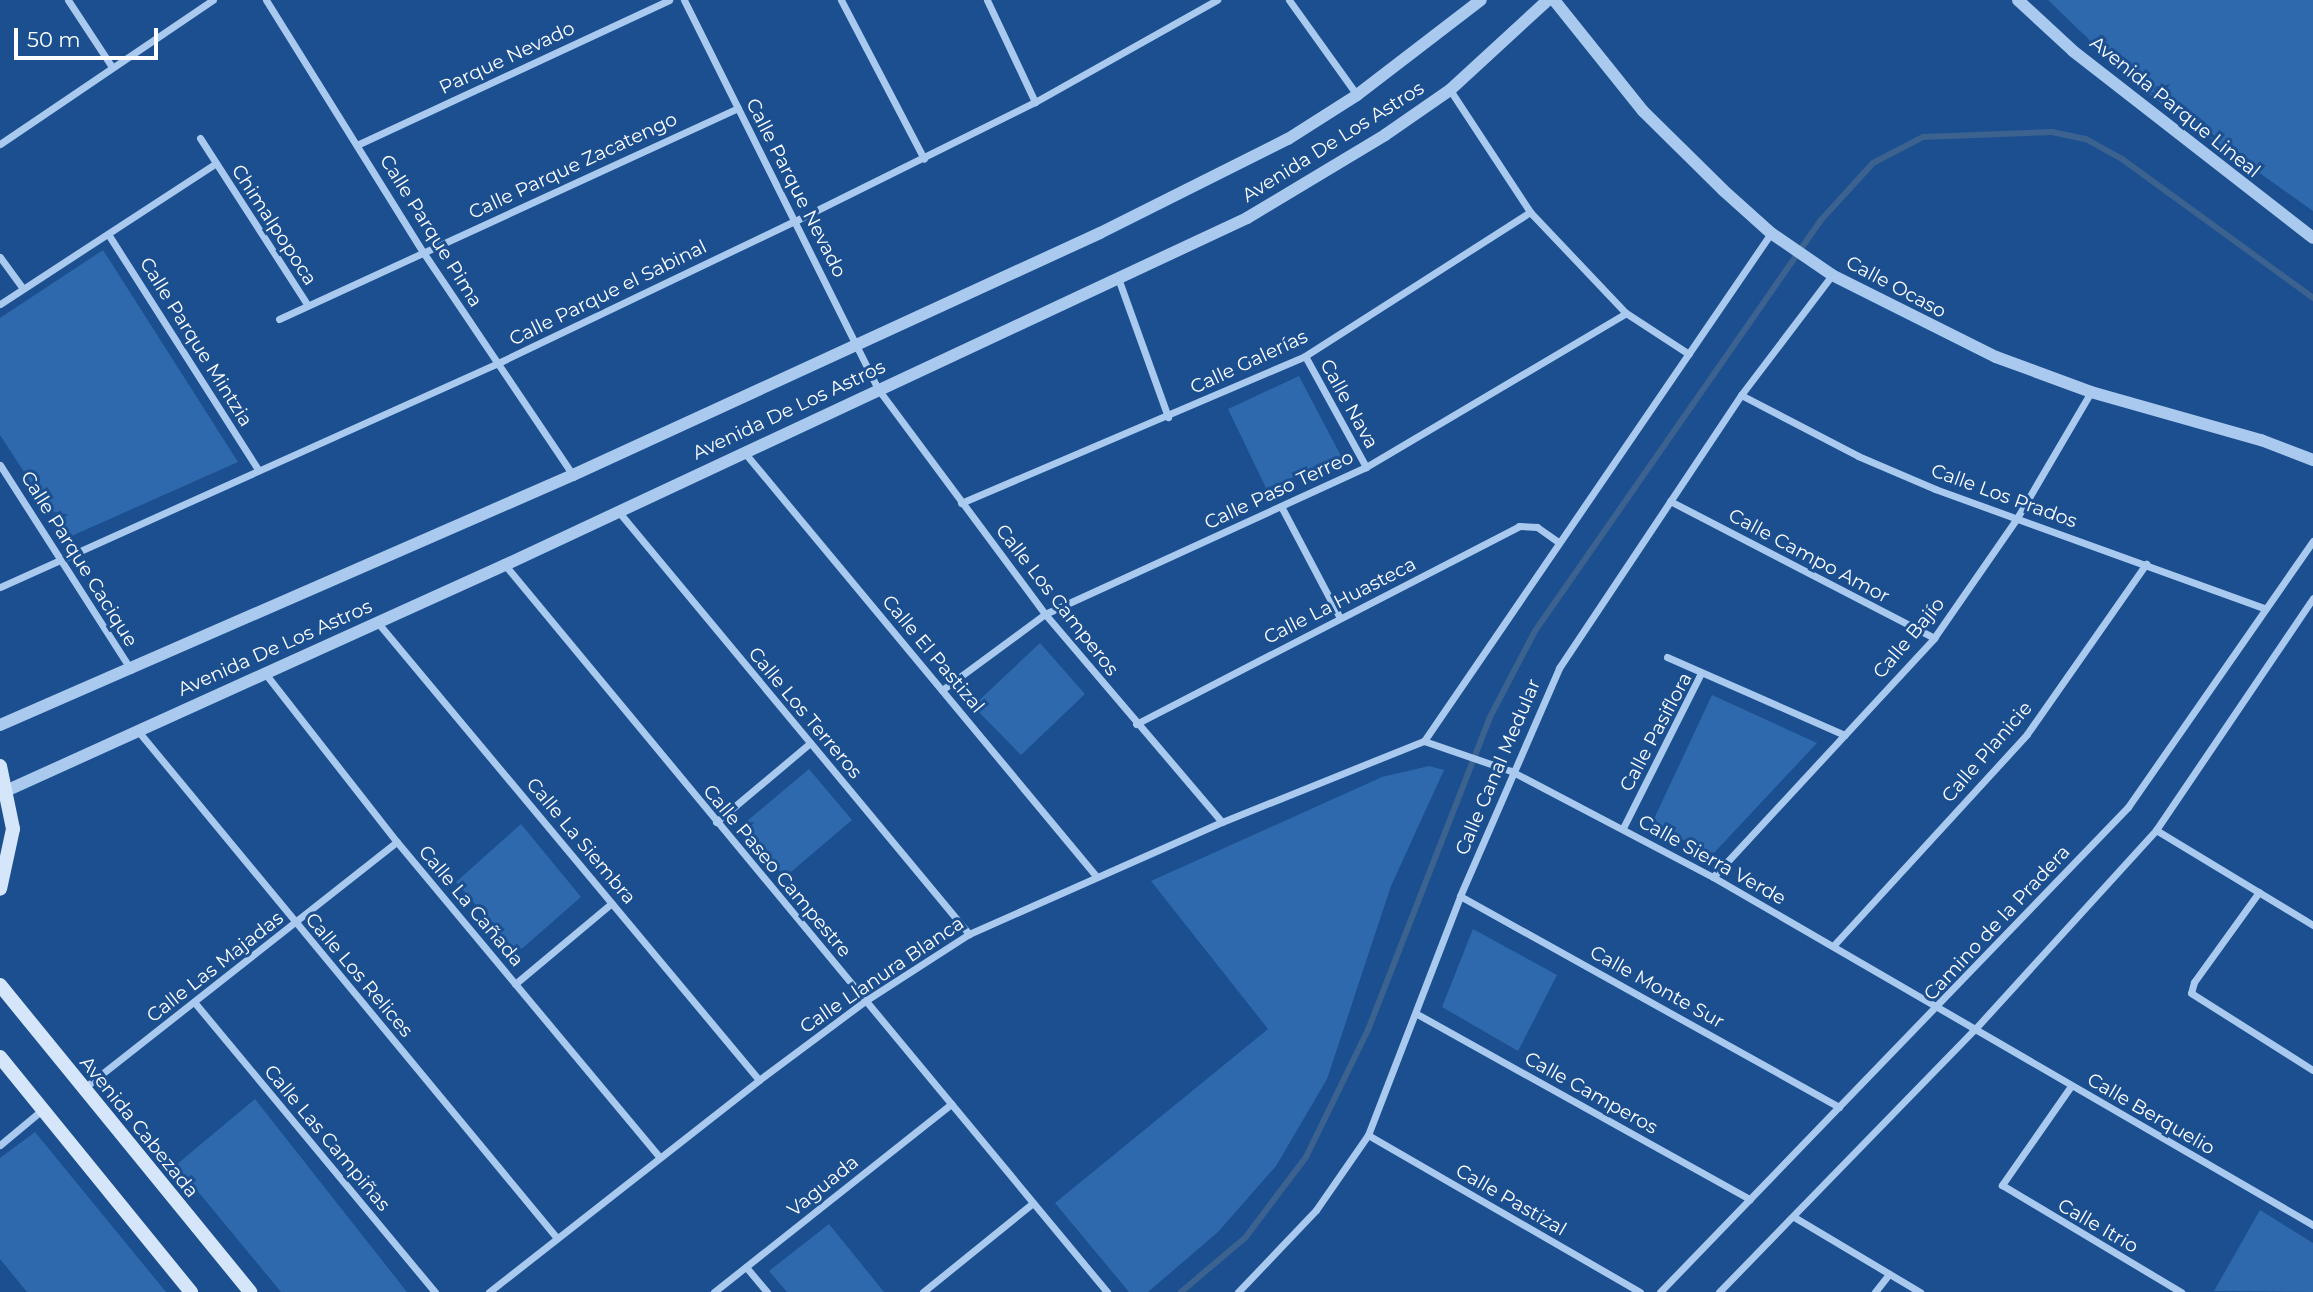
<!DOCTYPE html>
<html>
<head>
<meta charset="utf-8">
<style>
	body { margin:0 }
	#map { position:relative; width:2313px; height:1292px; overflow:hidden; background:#1b4f8f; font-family:Montserrat,sans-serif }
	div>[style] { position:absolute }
	.green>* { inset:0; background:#2e69ad }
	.stream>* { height:6px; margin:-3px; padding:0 3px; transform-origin:3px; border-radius:3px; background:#3c6290 }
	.minor>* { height:7px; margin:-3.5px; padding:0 3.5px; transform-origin:3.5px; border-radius:3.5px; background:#a9c9ee }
	.tertiary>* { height:12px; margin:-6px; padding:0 6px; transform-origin:6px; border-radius:6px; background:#a9c9ee }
	.secondary>* { height:14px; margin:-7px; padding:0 7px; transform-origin:7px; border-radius:7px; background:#d6e6fa }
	span { translate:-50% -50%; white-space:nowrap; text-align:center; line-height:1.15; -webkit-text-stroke:6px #1b4f8f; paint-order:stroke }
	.street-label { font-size:19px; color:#fff }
	.scale { position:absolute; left:14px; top:28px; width:144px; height:32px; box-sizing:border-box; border:4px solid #fff; border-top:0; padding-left:9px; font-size:21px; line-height:24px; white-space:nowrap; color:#fff; -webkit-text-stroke:5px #1b4f8f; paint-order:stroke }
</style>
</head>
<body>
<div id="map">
	<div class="green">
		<i style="clip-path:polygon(2048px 0,2313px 0,2313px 211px,2136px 85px)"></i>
		<i style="clip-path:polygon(103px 250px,238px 462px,67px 538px,0 435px,0 318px)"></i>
		<i style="clip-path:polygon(1299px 376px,1342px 458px,1266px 488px,1228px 409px)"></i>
		<i style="clip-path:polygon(1040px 643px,1085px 694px,1021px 755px,973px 706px)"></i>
		<i style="clip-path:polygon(1712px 695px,1817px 743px,1712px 855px,1652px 823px)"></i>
		<i style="clip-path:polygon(1429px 766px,1444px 770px,1391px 886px,1327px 1079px,1276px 1166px,1218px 1232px,1148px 1292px,1129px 1292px,1055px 1203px,1268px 1029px,1151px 881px,1382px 777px)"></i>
		<i style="clip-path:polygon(809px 769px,852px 820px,785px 877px,741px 826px)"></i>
		<i style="clip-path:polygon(521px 824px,581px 897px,517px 953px,456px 882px)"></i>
		<i style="clip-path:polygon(1473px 929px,1557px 975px,1518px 1051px,1442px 1007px)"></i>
		<i style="clip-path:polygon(255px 1099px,407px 1292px,281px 1292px,176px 1165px)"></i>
		<i style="clip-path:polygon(35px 1132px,166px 1292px,27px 1292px,0 1259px,0 1158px)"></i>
		<i style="clip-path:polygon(2260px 1210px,2313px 1243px,2313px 1292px,2214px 1291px)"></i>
		<i style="clip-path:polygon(829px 1224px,884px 1292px,787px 1292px,769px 1271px)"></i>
	</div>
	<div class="stream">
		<i style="left:1181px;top:1292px;width:84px;rotate:-40.2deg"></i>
		<i style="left:1245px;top:1238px;width:101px;rotate:-53deg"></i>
		<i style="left:1306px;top:1157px;width:141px;rotate:-64deg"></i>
		<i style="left:1368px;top:1030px;width:334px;rotate:-68.7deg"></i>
		<i style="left:1489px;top:719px;width:99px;rotate:-62.4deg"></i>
		<i style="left:1535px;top:631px;width:501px;rotate:-55.17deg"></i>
		<i style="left:1821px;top:220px;width:77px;rotate:-47.6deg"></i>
		<i style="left:1873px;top:163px;width:56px;rotate:-27.5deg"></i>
		<i style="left:1923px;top:137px;width:129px;rotate:-2.2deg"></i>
		<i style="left:2052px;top:132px;width:35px;rotate:12deg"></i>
		<i style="left:2086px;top:139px;width:41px;rotate:29.1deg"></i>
		<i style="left:2122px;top:159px;width:236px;rotate:36deg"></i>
	</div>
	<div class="minor">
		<i style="left:68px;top:0;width:80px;rotate:56.7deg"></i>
		<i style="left:266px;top:0;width:297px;rotate:58.1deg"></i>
		<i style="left:423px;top:252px;width:269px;rotate:56.1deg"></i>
		<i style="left:684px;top:0;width:435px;rotate:63.5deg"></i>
		<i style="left:878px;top:389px;width:280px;rotate:53.4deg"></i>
		<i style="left:1045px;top:614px;width:273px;rotate:49.6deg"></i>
		<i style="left:841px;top:0;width:179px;rotate:62.4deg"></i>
		<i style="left:987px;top:0;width:113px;rotate:64.8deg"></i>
		<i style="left:1289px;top:0;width:117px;rotate:54.4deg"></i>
		<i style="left:1450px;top:90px;width:146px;rotate:56.7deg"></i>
		<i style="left:1530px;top:212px;width:139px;rotate:46.5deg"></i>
		<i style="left:1626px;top:313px;width:75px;rotate:33.1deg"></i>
		<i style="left:200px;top:138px;width:197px;rotate:57.2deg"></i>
		<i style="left:0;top:144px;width:257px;rotate:-34.1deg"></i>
		<i style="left:359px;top:144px;width:342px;rotate:-24.9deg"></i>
		<i style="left:108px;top:234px;width:277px;rotate:57.5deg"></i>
		<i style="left:0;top:257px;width:39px;rotate:54deg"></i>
		<i style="left:1118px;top:278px;width:148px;rotate:70.2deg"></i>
		<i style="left:0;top:304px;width:257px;rotate:-33.1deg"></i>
		<i style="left:279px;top:319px;width:505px;rotate:-24.69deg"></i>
		<i style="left:1305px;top:356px;width:127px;rotate:61.2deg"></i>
		<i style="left:1741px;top:395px;width:132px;rotate:27.5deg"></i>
		<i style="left:1858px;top:456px;width:84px;rotate:23.2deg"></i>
		<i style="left:1935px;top:489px;width:350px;rotate:19.9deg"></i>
		<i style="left:744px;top:452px;width:552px;rotate:50.29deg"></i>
		<i style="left:0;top:465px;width:243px;rotate:57.4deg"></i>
		<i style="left:1670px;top:501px;width:297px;rotate:27.4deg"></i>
		<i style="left:961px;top:503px;width:374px;rotate:-23.1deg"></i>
		<i style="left:1305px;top:356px;width:267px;rotate:-32.6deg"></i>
		<i style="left:1282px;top:508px;width:124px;rotate:62.2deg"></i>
		<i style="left:618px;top:511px;width:550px;rotate:50.31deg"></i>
		<i style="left:505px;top:565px;width:944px;rotate:50.37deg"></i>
		<i style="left:0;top:587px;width:544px;rotate:-24.21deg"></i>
		<i style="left:496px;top:364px;width:331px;rotate:-25.6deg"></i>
		<i style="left:795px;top:221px;width:268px;rotate:-26.4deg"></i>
		<i style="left:1035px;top:102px;width:209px;rotate:-29.3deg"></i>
		<i style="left:378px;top:623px;width:595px;rotate:50.18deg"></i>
		<i style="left:1667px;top:657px;width:194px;rotate:23.7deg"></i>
		<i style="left:264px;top:672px;width:216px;rotate:52deg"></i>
		<i style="left:397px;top:842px;width:410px;rotate:50.2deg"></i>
		<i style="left:942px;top:690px;width:128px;rotate:-36.4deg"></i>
		<i style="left:1045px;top:614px;width:353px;rotate:-24.6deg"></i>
		<i style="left:1366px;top:467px;width:302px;rotate:-30.6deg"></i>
		<i style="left:1136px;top:724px;width:431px;rotate:-27.3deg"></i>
		<i style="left:1519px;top:526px;width:18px;rotate:3deg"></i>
		<i style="left:1537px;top:527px;width:24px;rotate:35deg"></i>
		<i style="left:138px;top:731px;width:658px;rotate:50.43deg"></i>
		<i style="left:1424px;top:741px;width:92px;rotate:19deg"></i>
		<i style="left:1511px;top:771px;width:228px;rotate:27.7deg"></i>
		<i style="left:1713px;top:877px;width:694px;rotate:30.11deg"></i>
		<i style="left:1424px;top:741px;width:615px;rotate:-55.66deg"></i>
		<i style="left:716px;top:822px;width:123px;rotate:-40deg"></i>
		<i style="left:1623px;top:828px;width:174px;rotate:-63.3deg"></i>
		<i style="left:2156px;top:830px;width:184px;rotate:31.2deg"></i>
		<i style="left:1713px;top:877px;width:326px;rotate:-47.2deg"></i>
		<i style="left:1934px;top:638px;width:146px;rotate:-55.3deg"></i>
		<i style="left:2017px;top:518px;width:146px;rotate:-59.6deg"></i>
		<i style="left:2259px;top:892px;width:111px;rotate:125.8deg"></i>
		<i style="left:2194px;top:982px;width:11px;rotate:105deg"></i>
		<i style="left:2191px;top:993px;width:144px;rotate:32.3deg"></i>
		<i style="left:1460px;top:896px;width:434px;rotate:29.1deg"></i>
		<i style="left:1833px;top:946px;width:287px;rotate:-47.5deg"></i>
		<i style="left:2027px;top:734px;width:208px;rotate:-55deg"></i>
		<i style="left:515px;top:984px;width:126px;rotate:-39.9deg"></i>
		<i style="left:195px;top:1003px;width:376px;rotate:50.3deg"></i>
		<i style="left:1417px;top:1014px;width:381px;rotate:29.1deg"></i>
		<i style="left:2071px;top:1086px;width:121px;rotate:124.9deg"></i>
		<i style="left:2002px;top:1185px;width:209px;rotate:30.9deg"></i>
		<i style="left:84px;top:1088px;width:398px;rotate:-38.2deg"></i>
		<i style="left:1368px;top:1135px;width:314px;rotate:30deg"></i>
		<i style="left:0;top:1145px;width:55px;rotate:-39.8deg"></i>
		<i style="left:1794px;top:1217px;width:147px;rotate:30.8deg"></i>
		<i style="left:746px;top:1267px;width:33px;rotate:50deg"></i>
		<i style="left:489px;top:1292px;width:343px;rotate:-38.1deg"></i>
		<i style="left:759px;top:1080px;width:132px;rotate:-36.7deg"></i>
		<i style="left:865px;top:1001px;width:124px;rotate:-32.8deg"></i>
		<i style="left:969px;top:934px;width:277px;rotate:-23.9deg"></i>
		<i style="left:1222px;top:822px;width:218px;rotate:-21.9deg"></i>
		<i style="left:714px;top:1292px;width:303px;rotate:-38.4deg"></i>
		<i style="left:923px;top:1292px;width:141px;rotate:-39deg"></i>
		<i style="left:1238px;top:1292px;width:113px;rotate:-46.4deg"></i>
		<i style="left:1316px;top:1210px;width:91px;rotate:-55.3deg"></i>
		<i style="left:1368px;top:1135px;width:256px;rotate:-68.9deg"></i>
		<i style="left:1460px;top:896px;width:249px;rotate:-66.5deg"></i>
		<i style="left:1559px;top:668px;width:328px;rotate:-56.3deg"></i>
		<i style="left:1741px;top:395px;width:151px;rotate:-52.8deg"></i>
		<i style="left:1660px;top:1292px;width:674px;rotate:-46.02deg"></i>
		<i style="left:2128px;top:807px;width:324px;rotate:-55.2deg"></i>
		<i style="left:1719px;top:1292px;width:367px;rotate:-45.8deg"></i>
		<i style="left:1975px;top:1029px;width:269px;rotate:-47.7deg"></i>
		<i style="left:2156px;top:830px;width:280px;rotate:-55.9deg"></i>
		<i style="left:1875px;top:1292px;width:23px;rotate:-52deg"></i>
	</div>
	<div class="tertiary">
		<i style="left:1554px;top:0;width:142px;rotate:51.3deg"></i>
		<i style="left:1643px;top:111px;width:112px;rotate:44.6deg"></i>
		<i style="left:1723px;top:190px;width:64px;rotate:41.9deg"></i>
		<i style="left:1771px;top:233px;width:74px;rotate:34.5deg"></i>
		<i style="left:1832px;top:275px;width:183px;rotate:26.6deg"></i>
		<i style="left:1996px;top:357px;width:101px;rotate:20.2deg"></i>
		<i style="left:2091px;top:392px;width:177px;rotate:15.8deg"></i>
		<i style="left:2261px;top:440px;width:56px;rotate:21deg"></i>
		<i style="left:2018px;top:0;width:75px;rotate:42.8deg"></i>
		<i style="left:2073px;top:51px;width:304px;rotate:37.9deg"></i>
		<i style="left:0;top:725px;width:625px;rotate:-23.57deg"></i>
		<i style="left:573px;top:475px;width:580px;rotate:-24.66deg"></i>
		<i style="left:1100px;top:233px;width:210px;rotate:-26.6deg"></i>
		<i style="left:1288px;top:139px;width:82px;rotate:-32.5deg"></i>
		<i style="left:1357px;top:95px;width:156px;rotate:-37.5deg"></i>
		<i style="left:8px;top:790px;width:546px;rotate:-24.36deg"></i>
		<i style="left:505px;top:565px;width:819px;rotate:-25.06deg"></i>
		<i style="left:1247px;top:218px;width:161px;rotate:-31deg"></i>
		<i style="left:1385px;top:135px;width:79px;rotate:-34.7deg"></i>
		<i style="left:1450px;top:90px;width:133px;rotate:-42.6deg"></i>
	</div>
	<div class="secondary">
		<i style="left:0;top:766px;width:64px;rotate:78.3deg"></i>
		<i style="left:13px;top:829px;width:61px;rotate:102.2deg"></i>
		<i style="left:0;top:985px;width:396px;rotate:50.8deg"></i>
		<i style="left:0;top:1057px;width:303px;rotate:50.9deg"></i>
	</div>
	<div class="street-label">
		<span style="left:507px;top:58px;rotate:-25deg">Parque Nevado</span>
		<span style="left:2175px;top:107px;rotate:39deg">Avenida Parque Lineal</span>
		<span style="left:1333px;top:142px;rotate:-32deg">Avenida De Los Astros</span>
		<span style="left:573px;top:166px;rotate:-25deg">Calle Parque Zacatengo</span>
		<span style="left:796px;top:188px;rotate:63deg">Calle Parque Nevado</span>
		<span style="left:274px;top:225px;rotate:57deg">Chimalpopoca</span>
		<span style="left:431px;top:231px;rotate:58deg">Calle Parque Pima</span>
		<span style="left:1896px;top:287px;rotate:28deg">Calle Ocaso</span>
		<span style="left:608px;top:293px;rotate:-26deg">Calle Parque el Sabinal</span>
		<span style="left:196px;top:342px;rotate:58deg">Calle Parque Mintzia</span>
		<span style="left:1249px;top:362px;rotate:-25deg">Calle Galerías</span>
		<span style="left:1349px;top:404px;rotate:61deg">Calle Nava</span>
		<span style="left:789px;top:410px;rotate:-25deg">Avenida De Los Astros</span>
		<span style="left:1279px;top:490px;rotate:-25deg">Calle Paso Terreo</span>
		<span style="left:2004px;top:496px;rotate:20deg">Calle Los Prados</span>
		<span style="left:1809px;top:556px;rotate:28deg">Calle Campo Amor</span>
		<span style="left:79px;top:559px;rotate:58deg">Calle Parque Cacique</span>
		<span style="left:1057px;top:600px;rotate:52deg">Calle Los Camperos</span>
		<span style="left:1340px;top:601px;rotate:-27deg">Calle La Huasteca</span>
		<span style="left:1909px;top:638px;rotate:-50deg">Calle Bajío</span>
		<span style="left:275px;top:648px;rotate:-24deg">Avenida De Los Astros</span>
		<span style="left:933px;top:654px;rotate:50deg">Calle El Pastizal</span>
		<span style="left:805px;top:713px;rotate:50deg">Calle Los Terreros</span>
		<span style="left:1656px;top:732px;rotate:-62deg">Calle Pasiflora</span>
		<span style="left:1987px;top:752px;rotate:-49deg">Calle Planicie</span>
		<span style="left:1498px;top:767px;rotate:-67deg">Calle Canal Medular</span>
		<span style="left:581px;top:841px;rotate:50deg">Calle La Siembra</span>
		<span style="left:1712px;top:860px;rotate:29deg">Calle Sierra Verde</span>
		<span style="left:777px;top:871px;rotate:50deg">Calle Paseo Campestre</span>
		<span style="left:471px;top:906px;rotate:50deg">Calle La Cañada</span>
		<span style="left:1997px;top:923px;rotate:-47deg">Camino de la Pradera</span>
		<span style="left:215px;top:967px;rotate:-38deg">Calle Las Majadas</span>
		<span style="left:359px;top:975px;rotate:50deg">Calle Los Relices</span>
		<span style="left:882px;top:975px;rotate:-34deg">Calle Llanura Blanca</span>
		<span style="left:1657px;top:987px;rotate:29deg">Calle Monte Sur</span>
		<span style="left:1591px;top:1093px;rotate:29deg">Calle Camperos</span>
		<span style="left:2151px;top:1114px;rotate:30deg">Calle Berquelio</span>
		<span style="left:139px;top:1127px;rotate:51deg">Avenida Cabezada</span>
		<span style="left:327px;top:1138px;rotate:50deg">Calle Las Campiñas</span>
		<span style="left:823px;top:1186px;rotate:-39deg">Vaguada</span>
		<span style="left:1511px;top:1200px;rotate:30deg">Calle Pastizal</span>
		<span style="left:2098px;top:1226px;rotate:30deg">Calle Itrio</span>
	</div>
	<div class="scale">50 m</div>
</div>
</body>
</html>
